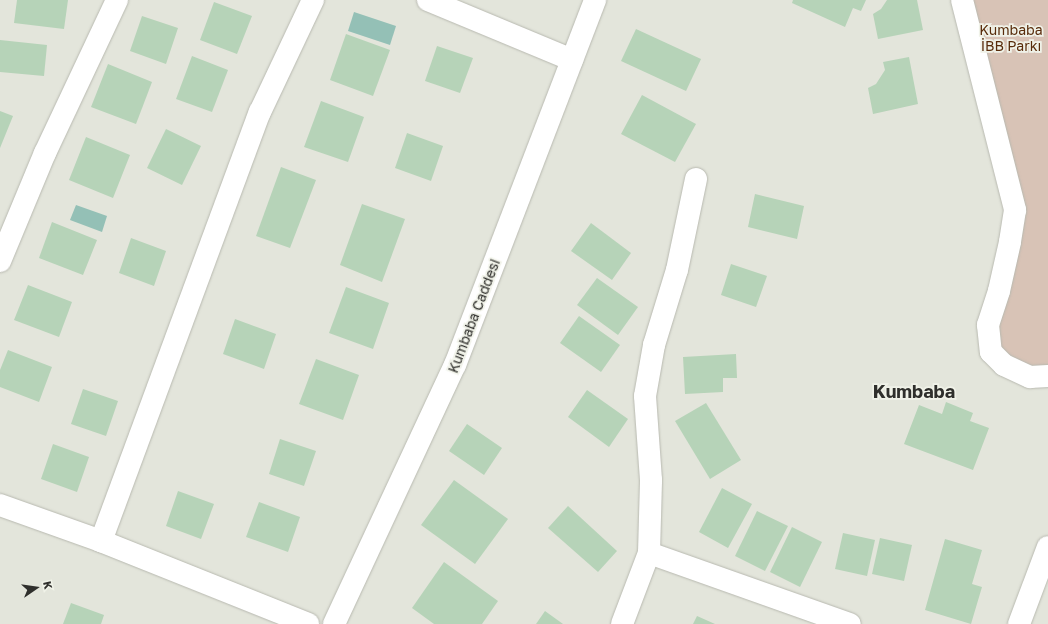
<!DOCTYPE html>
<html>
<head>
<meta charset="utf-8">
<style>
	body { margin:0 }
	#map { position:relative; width:1048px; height:624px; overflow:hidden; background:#e3e5db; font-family:"Golos Text",sans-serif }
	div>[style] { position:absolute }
	.green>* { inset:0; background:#d8c3b6 }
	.water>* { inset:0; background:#94c0b6 }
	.building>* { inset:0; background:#b6d3b8 }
	.roads { filter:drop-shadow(0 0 1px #b8b9b0) drop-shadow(0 0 1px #b8b9b0) }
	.minor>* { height:22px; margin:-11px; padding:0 11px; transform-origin:11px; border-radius:11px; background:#fff }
	.tertiary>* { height:22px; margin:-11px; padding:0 11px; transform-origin:11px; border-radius:11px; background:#fff }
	span { translate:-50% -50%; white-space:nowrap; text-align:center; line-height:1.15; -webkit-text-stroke:3.5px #f0f2e8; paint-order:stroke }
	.park-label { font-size:14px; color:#582b0a }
	.street-label { font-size:14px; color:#2f2f2c }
	.district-label { font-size:18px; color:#2f2f2c; font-weight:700 }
	.north { position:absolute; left:16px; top:568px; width:40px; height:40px; -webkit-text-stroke:3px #f0f2e8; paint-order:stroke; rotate:77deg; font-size:11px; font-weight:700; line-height:16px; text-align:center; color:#2f2f2c }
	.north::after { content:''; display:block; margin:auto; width:14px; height:18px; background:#2f2f2c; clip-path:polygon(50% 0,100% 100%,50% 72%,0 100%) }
</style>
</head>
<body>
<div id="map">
	<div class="green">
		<i style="clip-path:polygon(962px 0,1048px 0,1048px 376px,991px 352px,1015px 210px)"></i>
	</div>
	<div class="water">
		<i style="clip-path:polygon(354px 12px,396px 26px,390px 45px,348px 31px)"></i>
		<i style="clip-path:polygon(76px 205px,107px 216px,102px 232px,70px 220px)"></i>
	</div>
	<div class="building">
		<i style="clip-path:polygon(17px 0,68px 0,64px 29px,14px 23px)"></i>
		<i style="clip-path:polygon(793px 0,866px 0,861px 11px,853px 8px,845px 27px,792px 3px)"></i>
		<i style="clip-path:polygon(887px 0,917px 0,923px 30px,878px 39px,873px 14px,881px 9px)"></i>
		<i style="clip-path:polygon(214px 2px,252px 16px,237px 54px,200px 40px)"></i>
		<i style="clip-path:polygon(142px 16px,178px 28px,166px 64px,130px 51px)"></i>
		<i style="clip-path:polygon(636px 29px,701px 59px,686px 91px,621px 61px)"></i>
		<i style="clip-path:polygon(346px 34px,390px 50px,373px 96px,330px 80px)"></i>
		<i style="clip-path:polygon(0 40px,47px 45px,44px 76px,0 72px)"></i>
		<i style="clip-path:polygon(437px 46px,473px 58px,460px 93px,425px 81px)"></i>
		<i style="clip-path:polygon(192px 56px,228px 70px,212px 112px,176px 99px)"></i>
		<i style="clip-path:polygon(909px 57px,918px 104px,873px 114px,868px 88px,876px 84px,885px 70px,883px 62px)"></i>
		<i style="clip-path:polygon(108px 64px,152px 82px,136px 124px,91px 107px)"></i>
		<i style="clip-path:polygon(642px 95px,696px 124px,675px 162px,621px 134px)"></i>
		<i style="clip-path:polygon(321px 101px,364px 117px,348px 162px,304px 147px)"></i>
		<i style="clip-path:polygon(0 111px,13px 116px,0 148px)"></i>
		<i style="clip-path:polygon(166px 129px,201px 146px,182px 185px,147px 168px)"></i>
		<i style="clip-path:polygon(407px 133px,443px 146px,431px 181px,395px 168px)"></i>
		<i style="clip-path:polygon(86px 137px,130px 155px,113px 198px,69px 180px)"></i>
		<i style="clip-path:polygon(281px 167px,316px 180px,290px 248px,256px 236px)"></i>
		<i style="clip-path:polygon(755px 194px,804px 206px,797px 239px,748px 227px)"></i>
		<i style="clip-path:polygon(362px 204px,405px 219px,382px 282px,340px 265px)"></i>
		<i style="clip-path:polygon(52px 222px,97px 240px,83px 275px,39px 258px)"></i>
		<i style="clip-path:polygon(591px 223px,631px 253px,612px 280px,571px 251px)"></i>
		<i style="clip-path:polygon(131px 238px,166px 251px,154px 286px,119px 273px)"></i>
		<i style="clip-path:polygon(731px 264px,767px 276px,756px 307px,721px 295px)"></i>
		<i style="clip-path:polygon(597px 278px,638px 307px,618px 335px,577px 305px)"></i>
		<i style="clip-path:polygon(28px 285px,72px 302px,59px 337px,14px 320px)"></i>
		<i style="clip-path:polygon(346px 287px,389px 303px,373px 349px,329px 333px)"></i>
		<i style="clip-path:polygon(579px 316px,620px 345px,601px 372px,560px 343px)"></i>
		<i style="clip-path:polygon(235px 319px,276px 334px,264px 369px,223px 354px)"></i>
		<i style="clip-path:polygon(8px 350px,52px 367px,39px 402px,0 387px,0 370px)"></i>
		<i style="clip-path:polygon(736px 354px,737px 378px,723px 378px,723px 392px,685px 394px,683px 357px)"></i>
		<i style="clip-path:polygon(316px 359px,359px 375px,343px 420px,299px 404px)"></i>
		<i style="clip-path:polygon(83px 389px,118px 401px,106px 436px,71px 424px)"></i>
		<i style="clip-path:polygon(587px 390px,628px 419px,609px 447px,568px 417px)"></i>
		<i style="clip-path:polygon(946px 402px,973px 413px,970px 421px,989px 428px,973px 470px,904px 444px,919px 405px,942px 414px)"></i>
		<i style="clip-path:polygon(706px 403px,741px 460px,710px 479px,675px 421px)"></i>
		<i style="clip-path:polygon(467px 424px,502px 448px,484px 475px,449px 451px)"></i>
		<i style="clip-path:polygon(280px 439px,316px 451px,304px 486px,269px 474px)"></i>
		<i style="clip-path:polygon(53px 444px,89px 457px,77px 492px,41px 479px)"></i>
		<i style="clip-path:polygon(454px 480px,508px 519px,475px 564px,421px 525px)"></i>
		<i style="clip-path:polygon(722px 488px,752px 504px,728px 548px,699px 532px)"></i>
		<i style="clip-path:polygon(178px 491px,214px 504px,201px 539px,166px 526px)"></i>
		<i style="clip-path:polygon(259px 502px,300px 517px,288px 552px,246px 537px)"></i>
		<i style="clip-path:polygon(568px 506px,617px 551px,598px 572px,548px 528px)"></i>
		<i style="clip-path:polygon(757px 511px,788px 526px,765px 571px,735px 556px)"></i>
		<i style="clip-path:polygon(792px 527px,822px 542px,800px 587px,770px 572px)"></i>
		<i style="clip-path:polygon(843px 533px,875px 540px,867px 576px,835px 569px)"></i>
		<i style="clip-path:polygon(880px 538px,912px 545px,904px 581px,872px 574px)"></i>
		<i style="clip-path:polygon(945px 539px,982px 550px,972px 584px,982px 587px,971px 624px,925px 610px)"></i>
		<i style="clip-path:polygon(444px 562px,498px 601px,482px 624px,434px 624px,412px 608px)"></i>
		<i style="clip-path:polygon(71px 603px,104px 615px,101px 624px,63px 624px)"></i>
		<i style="clip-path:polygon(545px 611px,563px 624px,536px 624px)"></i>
		<i style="clip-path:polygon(697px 616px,715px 624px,693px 624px)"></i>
	</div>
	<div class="roads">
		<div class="minor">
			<i style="left:428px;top:0;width:156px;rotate:22.6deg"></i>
			<i style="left:962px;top:0;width:217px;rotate:75.8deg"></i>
			<i style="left:1015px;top:210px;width:32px;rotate:99deg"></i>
			<i style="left:1010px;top:242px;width:50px;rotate:102.7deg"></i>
			<i style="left:999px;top:291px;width:36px;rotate:108deg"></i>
			<i style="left:988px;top:325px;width:27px;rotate:84deg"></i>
			<i style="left:991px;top:352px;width:18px;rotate:45deg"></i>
			<i style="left:1004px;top:365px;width:29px;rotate:25deg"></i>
			<i style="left:1030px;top:377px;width:18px;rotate:-3deg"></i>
			<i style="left:0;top:261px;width:117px;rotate:-67.4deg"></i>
			<i style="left:45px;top:153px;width:169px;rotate:-64.8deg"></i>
			<i style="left:0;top:505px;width:107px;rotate:19.6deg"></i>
			<i style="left:101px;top:541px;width:223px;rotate:21.8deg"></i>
			<i style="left:101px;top:541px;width:458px;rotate:-69.7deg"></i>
			<i style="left:260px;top:112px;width:124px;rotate:-64.7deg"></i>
			<i style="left:649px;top:553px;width:213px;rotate:19.5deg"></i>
			<i style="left:622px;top:624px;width:76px;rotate:-69.2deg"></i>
			<i style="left:649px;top:553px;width:73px;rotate:-88.4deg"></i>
			<i style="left:651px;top:480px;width:84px;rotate:-94.1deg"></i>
			<i style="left:645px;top:396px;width:52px;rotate:-80deg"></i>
			<i style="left:654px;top:345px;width:78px;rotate:-73deg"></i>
			<i style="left:677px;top:270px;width:93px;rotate:-78.2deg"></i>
			<i style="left:1019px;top:624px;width:82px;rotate:-69.4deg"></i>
		</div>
		<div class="tertiary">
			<i style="left:334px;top:624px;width:286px;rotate:-65deg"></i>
			<i style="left:455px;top:365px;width:391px;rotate:-69deg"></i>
		</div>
	</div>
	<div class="park-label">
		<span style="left:1011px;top:38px">Kumbaba<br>İBB Parkı</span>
	</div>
	<div class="street-label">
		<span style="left:474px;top:316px;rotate:-69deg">Kumbaba Caddesi</span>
	</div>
	<div class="district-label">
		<span style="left:914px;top:391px">Kumbaba</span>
	</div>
	<div class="north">K</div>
</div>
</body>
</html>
